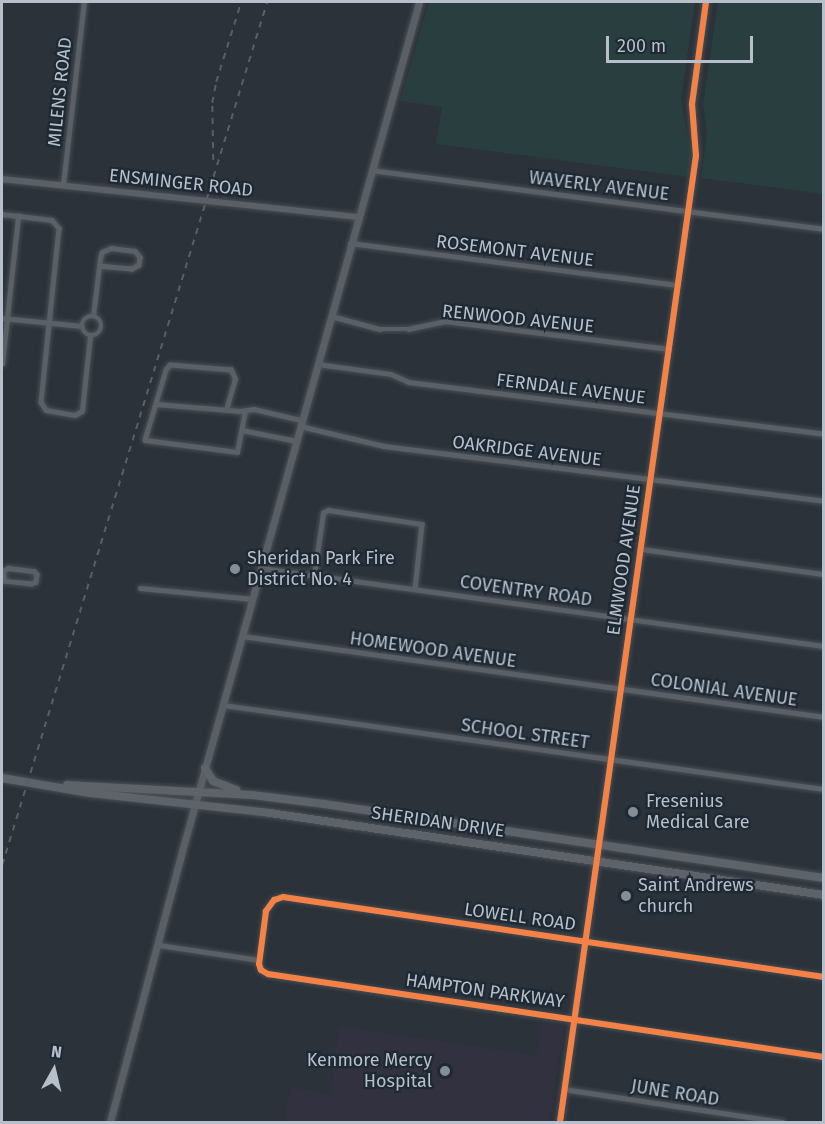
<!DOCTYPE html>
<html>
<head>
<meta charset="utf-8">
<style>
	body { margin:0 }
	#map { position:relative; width:825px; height:1124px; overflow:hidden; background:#2b3239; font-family:"Fira Sans",sans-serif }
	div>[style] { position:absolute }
	.medical>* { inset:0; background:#31313f }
	.green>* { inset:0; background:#283e3f }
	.roads { filter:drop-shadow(0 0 2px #494e54) drop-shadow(0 0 2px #494e54) }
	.minor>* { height:4.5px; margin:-2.25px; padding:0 2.25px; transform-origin:2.25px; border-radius:2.25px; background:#5b6067 }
	.minor>.ring { margin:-2.25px; padding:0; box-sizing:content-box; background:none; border:4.5px solid #5b6067; border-radius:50% }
	.tertiary>* { height:6px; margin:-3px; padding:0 3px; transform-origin:3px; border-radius:3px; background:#5b6067 }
	.secondary>* { height:7px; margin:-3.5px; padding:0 3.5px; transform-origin:3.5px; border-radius:3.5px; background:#5a5f65 }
	.primary>* { height:8px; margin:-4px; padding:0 4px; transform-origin:4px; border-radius:4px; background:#5d6369 }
	.rail>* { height:1.5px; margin-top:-0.75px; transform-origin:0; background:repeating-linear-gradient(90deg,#5a5f64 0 6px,transparent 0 12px) }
	.cycleway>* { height:6px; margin:-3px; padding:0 3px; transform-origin:3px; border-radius:3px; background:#f48246 }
	.dots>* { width:16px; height:16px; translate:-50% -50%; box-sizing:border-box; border:3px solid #1e2934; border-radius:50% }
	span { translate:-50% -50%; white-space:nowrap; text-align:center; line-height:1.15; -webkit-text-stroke:4.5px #1e2934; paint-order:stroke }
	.street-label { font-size:18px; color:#b6bfca }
	.poi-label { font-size:18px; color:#b6bfca }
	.left { translate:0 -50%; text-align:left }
	.right { translate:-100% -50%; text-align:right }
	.frame { position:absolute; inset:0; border:3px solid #b6bfca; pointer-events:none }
	.north { position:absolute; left:24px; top:1040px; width:60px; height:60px; -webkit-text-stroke:4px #1e2934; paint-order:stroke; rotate:8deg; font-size:16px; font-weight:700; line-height:24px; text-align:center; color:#b6bfca }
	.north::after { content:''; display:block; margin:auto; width:21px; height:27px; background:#b6bfca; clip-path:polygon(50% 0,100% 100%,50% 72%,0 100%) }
	.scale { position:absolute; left:606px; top:36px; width:147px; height:27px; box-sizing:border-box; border:3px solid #b6bfca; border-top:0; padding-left:8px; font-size:18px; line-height:21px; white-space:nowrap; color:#b6bfca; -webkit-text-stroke:4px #1e2934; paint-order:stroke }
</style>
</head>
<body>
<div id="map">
	<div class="medical">
		<i style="clip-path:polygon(541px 1023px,564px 1026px,550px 1122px,284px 1122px,290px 1087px,330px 1094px,339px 1026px,536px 1055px)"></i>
	</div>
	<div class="green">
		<i style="clip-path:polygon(429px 2px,695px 2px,681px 99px,691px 154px,688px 177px,436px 144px,442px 107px,400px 101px)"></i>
		<i style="clip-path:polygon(718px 2px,823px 2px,823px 194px,701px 178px,707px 135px,703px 103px)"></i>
	</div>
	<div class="roads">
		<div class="minor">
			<i style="left:371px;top:170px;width:457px;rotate:7.4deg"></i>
			<i style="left:63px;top:185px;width:184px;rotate:-83.5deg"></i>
			<i style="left:2px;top:214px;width:50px;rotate:6.8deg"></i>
			<i style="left:52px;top:220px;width:11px;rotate:49deg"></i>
			<i style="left:59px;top:228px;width:175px;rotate:95.9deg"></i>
			<i style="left:41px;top:402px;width:9px;rotate:58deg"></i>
			<i style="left:46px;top:410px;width:29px;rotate:10deg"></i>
			<i style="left:75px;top:415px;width:8px;rotate:-30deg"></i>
			<i style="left:82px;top:411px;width:75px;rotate:-83.9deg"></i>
			<i style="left:350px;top:243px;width:330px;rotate:7.3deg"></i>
			<i style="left:93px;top:316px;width:58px;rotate:-83.1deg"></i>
			<i style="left:100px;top:258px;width:6px;rotate:-72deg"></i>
			<i style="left:102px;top:252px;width:10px;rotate:-24deg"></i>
			<i style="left:111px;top:248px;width:24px;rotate:7deg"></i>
			<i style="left:135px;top:251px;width:8px;rotate:50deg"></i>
			<i style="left:140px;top:257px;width:8px;rotate:97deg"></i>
			<i style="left:139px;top:265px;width:8px;rotate:150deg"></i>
			<i style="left:132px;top:269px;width:32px;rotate:-175deg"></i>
			<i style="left:331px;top:316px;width:51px;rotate:14.9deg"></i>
			<i style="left:380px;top:329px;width:28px"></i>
			<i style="left:408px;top:329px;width:38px;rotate:-12deg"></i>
			<i style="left:445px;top:321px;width:226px;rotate:7.1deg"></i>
			<i class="ring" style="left:82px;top:316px;width:15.5px;height:15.5px"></i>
			<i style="left:2px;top:318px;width:80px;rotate:5.7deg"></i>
			<i style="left:2px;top:364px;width:149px;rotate:-83.8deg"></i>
			<i style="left:317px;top:364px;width:75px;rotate:7.7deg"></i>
			<i style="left:391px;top:374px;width:20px;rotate:24deg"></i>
			<i style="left:409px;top:382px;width:418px;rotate:7.1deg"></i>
			<i style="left:156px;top:404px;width:84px;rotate:4.8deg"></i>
			<i style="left:240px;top:411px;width:14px;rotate:-8deg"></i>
			<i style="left:254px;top:409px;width:48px;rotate:13.2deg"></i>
			<i style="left:226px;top:410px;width:32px;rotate:-74deg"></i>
			<i style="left:235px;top:379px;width:10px;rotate:-114deg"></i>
			<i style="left:231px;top:370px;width:61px;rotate:-175.3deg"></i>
			<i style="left:170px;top:365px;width:6px;rotate:129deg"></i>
			<i style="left:166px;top:370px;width:73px;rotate:106.7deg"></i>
			<i style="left:145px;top:440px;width:93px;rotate:7.4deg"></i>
			<i style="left:237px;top:452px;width:42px;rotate:-79deg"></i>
			<i style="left:300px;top:426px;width:86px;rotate:13.4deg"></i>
			<i style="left:384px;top:446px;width:443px;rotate:7.1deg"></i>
			<i style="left:242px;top:430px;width:55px;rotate:11.5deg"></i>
			<i style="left:641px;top:549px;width:185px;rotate:7.8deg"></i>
			<i style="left:8px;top:568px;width:26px;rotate:7deg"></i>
			<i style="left:34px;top:571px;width:4px;rotate:45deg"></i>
			<i style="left:37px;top:574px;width:8px;rotate:97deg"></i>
			<i style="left:36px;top:582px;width:5px;rotate:158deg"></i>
			<i style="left:31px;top:584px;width:27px;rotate:-174deg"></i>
			<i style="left:4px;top:581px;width:10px;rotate:-96deg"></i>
			<i style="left:3px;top:571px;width:6px;rotate:-31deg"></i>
			<i style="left:261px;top:568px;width:568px;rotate:7.89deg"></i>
			<i style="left:314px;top:575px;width:63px;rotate:-81.7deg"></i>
			<i style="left:323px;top:513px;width:6px;rotate:-31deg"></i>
			<i style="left:328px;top:510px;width:95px;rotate:8.5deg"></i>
			<i style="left:422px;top:524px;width:65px;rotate:96.1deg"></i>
			<i style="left:140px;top:588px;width:113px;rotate:5.6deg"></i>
			<i style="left:242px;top:636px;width:588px;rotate:7.92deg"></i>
			<i style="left:223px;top:705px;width:607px;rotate:7.96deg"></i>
			<i style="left:159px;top:945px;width:101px;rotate:8.5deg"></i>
			<i style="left:824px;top:977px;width:547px;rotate:-171.59deg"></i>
			<i style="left:283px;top:897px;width:9px;rotate:162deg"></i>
			<i style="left:274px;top:900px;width:14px;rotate:126deg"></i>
			<i style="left:266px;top:911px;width:53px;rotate:97.5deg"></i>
			<i style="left:259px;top:964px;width:6px;rotate:72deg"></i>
			<i style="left:261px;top:970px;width:8px;rotate:30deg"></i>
			<i style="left:268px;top:974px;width:562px;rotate:8.49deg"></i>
			<i style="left:564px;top:1089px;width:221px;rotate:8.6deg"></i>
		</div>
		<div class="tertiary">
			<i style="left:2px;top:179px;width:358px;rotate:6.1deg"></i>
			<i style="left:560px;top:1122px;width:976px;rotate:-81.99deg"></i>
			<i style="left:696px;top:156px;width:52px;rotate:-94.4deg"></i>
			<i style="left:692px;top:104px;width:103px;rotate:-82.2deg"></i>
		</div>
		<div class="secondary">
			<i style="left:110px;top:1122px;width:280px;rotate:-75.1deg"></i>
			<i style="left:182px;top:851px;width:881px;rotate:-74.4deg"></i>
		</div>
		<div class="primary">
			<i style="left:205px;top:768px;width:15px;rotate:58deg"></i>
			<i style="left:213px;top:781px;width:25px;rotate:21deg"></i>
			<i style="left:2px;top:778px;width:89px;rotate:9.7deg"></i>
			<i style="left:90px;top:793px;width:181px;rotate:6.3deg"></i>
			<i style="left:270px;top:813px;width:560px;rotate:8.42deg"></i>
			<i style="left:67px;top:785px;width:185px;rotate:3.1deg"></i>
			<i style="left:252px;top:795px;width:73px;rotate:7.1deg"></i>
			<i style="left:324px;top:804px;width:505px;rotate:8.42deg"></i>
		</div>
	</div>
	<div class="rail">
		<i style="left:213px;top:160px;width:57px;rotate:-91deg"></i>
		<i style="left:212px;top:103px;width:21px;rotate:-79deg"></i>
		<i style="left:216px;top:82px;width:84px;rotate:-72.6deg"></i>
		<i style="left:2px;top:865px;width:903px;rotate:-72.93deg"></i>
	</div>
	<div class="cycleway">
		<i style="left:824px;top:977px;width:547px;rotate:-171.59deg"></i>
		<i style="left:283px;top:897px;width:9px;rotate:162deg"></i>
		<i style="left:274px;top:900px;width:14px;rotate:126deg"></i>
		<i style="left:266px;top:911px;width:53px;rotate:97.5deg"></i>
		<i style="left:259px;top:964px;width:6px;rotate:72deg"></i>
		<i style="left:261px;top:970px;width:8px;rotate:30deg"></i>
		<i style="left:268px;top:974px;width:562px;rotate:8.49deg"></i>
		<i style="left:560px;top:1122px;width:976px;rotate:-81.99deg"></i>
		<i style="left:696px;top:156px;width:52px;rotate:-94.4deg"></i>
		<i style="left:692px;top:104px;width:103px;rotate:-82.2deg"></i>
	</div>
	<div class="dots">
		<i style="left:235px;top:569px;background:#858e97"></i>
		<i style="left:633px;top:812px;background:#858e97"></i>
		<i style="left:626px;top:896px;background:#858e97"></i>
		<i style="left:445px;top:1071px;background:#858e97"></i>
	</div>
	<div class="street-label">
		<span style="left:60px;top:92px;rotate:-84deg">MILENS ROAD</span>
		<span style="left:181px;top:183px;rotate:6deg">ENSMINGER ROAD</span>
		<span style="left:599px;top:186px;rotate:7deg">WAVERLY AVENUE</span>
		<span style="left:515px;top:251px;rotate:7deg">ROSEMONT AVENUE</span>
		<span style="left:518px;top:319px;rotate:6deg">RENWOOD AVENUE</span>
		<span style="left:571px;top:389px;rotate:7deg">FERNDALE AVENUE</span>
		<span style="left:527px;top:451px;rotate:7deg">OAKRIDGE AVENUE</span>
		<span style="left:624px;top:560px;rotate:-82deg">ELMWOOD AVENUE</span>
		<span style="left:526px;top:591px;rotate:8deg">COVENTRY ROAD</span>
		<span style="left:433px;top:650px;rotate:8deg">HOMEWOOD AVENUE</span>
		<span style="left:724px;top:690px;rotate:8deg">COLONIAL AVENUE</span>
		<span style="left:525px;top:734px;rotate:8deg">SCHOOL STREET</span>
		<span style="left:438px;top:822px;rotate:8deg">SHERIDAN DRIVE</span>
		<span style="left:520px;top:917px;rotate:8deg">LOWELL ROAD</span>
		<span style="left:485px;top:991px;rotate:8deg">HAMPTON PARKWAY</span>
		<span style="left:675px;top:1093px;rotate:9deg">JUNE ROAD</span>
	</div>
	<div class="poi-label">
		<span class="left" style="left:247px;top:569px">Sheridan Park Fire<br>District No. 4</span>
		<span class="left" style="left:646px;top:812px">Fresenius<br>Medical Care</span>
		<span class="left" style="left:638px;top:896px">Saint Andrews<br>church</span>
		<span class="right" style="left:432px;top:1071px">Kenmore Mercy<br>Hospital</span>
	</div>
	<div class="frame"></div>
	<div class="north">N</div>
	<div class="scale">200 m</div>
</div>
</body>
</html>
